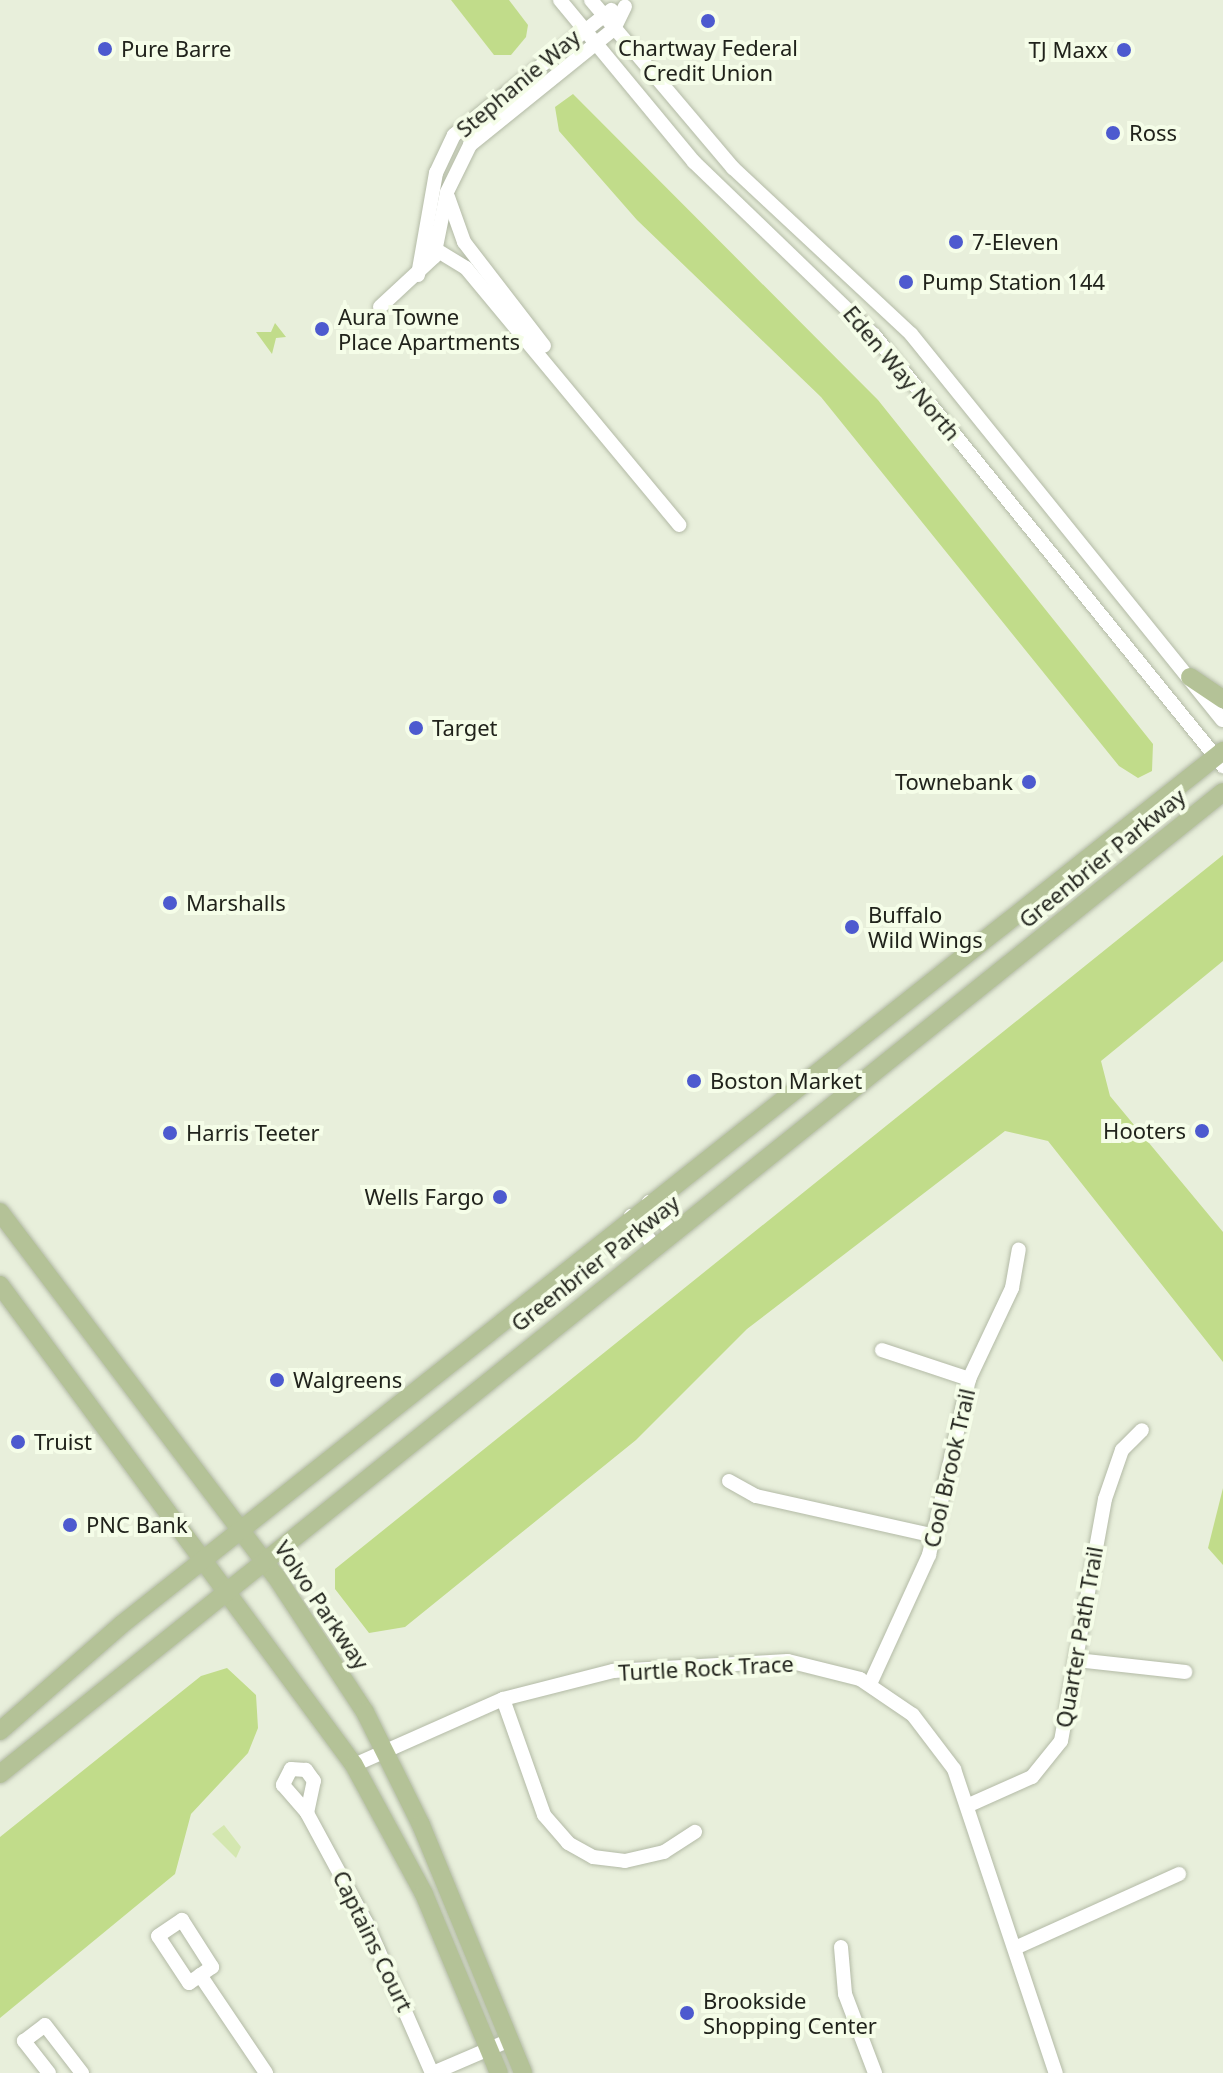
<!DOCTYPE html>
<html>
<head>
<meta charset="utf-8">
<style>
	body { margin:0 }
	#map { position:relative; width:1223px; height:2073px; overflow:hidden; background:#e8efdb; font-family:"Noto Sans",sans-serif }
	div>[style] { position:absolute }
	.green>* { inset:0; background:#d4e7b0 }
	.water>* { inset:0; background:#c1dc8a }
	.roads { filter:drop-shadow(0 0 2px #b3baa6) drop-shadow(0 0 2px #b3baa6) }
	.minor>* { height:14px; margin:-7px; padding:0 7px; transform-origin:7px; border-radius:7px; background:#fff }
	.major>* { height:18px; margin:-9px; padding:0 9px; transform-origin:9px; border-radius:9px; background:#b4c297 }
	.dots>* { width:22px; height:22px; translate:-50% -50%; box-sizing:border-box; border:4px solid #f5fde8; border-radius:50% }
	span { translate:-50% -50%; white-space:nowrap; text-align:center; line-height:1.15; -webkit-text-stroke:8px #f5fde8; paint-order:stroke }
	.poi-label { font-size:22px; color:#21231c }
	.left { translate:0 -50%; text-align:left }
	.right { translate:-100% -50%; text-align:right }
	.street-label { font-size:22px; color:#21231c }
</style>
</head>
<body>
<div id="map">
	<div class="green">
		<i style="clip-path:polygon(224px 1825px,241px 1847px,236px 1858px,212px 1834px)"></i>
	</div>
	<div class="water">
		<i style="clip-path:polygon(451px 0,509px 0,528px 25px,526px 37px,511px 55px,494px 55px)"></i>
		<i style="clip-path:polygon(573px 94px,878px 400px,1153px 744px,1152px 771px,1138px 778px,1119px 766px,821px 397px,637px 220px,559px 131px,555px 107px)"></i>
		<i style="clip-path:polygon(275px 323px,286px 337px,276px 338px,272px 354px,256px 332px,271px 332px)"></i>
		<i style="clip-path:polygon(1223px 855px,1223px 961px,1101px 1061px,1110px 1096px,1223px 1232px,1223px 1362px,1048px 1141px,1005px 1131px,747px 1329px,636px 1440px,405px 1627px,369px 1633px,335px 1589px,335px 1569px)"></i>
		<i style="clip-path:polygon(1223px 1488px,1223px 1565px,1208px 1548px)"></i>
		<i style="clip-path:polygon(227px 1668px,256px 1695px,258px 1728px,248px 1753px,191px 1814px,175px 1874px,0 2018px,0 1837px,201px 1676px)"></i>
	</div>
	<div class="roads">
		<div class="minor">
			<i style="left:560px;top:0;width:210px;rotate:50.4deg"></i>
			<i style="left:694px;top:162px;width:250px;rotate:43.9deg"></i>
			<i style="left:874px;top:335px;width:555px;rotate:51deg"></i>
			<i style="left:591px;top:0;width:220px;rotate:49.8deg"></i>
			<i style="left:733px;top:168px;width:243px;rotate:43deg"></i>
			<i style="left:911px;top:334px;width:496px;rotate:51.1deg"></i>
			<i style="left:448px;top:197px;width:48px;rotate:70.4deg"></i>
			<i style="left:464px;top:242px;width:131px;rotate:52.4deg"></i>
			<i style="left:425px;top:243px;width:48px;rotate:31.4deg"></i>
			<i style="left:466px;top:268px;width:334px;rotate:50.3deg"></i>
			<i style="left:418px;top:275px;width:104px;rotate:-80deg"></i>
			<i style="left:436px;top:173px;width:42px;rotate:-64.7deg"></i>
			<i style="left:454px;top:135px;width:201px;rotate:-38.5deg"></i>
			<i style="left:380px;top:307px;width:74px;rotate:-42.8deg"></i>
			<i style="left:434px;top:257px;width:66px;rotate:-78.7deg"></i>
			<i style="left:447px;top:192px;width:52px;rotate:-63.9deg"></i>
			<i style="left:470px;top:145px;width:185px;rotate:-38.9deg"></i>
			<i style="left:614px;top:29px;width:25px;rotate:-64deg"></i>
			<i style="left:649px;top:1202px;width:36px;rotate:53deg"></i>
			<i style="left:631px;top:1216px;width:36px;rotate:52deg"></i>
			<i style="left:882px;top:1350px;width:92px;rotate:18.4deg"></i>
			<i style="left:729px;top:1481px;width:31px;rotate:29deg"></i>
			<i style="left:756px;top:1496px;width:183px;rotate:12.6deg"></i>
			<i style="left:1077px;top:1660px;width:109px;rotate:6.3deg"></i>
			<i style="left:870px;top:1684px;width:142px;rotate:-65.4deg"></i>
			<i style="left:929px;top:1555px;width:180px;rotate:-77.2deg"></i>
			<i style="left:969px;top:1379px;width:101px;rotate:-64.7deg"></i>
			<i style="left:1012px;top:1288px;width:39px;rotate:-80deg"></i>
			<i style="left:503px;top:1699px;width:123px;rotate:70.5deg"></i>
			<i style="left:544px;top:1815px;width:37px;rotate:49deg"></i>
			<i style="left:568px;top:1843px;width:29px;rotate:29deg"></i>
			<i style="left:593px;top:1857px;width:32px;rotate:7deg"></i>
			<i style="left:625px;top:1861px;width:40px;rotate:-13deg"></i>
			<i style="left:664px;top:1852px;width:37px;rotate:-33deg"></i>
			<i style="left:354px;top:1765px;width:163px;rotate:-23.9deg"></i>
			<i style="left:503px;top:1699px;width:114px;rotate:-14.3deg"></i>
			<i style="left:613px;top:1671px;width:175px;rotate:-3.3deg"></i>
			<i style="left:788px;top:1661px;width:74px;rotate:14deg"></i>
			<i style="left:860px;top:1679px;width:64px;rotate:34.2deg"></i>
			<i style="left:913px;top:1715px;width:68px;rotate:52.8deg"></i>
			<i style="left:954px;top:1769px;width:321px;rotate:71.5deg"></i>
			<i style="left:969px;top:1805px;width:69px;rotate:-24deg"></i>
			<i style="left:1032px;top:1777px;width:46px;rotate:-51.1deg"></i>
			<i style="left:1061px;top:1741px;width:246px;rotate:-79.7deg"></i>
			<i style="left:1105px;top:1499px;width:52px;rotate:-70.9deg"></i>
			<i style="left:1122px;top:1450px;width:28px;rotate:-45deg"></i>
			<i style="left:307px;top:1813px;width:33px;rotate:-78deg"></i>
			<i style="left:314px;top:1781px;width:14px;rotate:-126deg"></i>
			<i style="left:306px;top:1770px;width:15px;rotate:-176deg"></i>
			<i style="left:291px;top:1769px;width:18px;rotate:117deg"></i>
			<i style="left:283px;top:1785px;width:37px;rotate:49deg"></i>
			<i style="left:307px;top:1813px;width:124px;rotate:61.6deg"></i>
			<i style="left:366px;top:1922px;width:165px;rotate:66.4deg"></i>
			<i style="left:182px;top:1920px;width:56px;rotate:57.4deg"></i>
			<i style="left:212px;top:1967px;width:28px;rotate:145deg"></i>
			<i style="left:189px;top:1983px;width:56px;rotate:-123.4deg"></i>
			<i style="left:158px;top:1936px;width:29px;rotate:-34deg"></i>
			<i style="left:841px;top:1947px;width:47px;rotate:85.1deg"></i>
			<i style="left:845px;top:1994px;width:85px;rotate:69.2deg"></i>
			<i style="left:1015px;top:1948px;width:180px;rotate:-24.3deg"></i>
			<i style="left:200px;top:1975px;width:118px;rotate:56deg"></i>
			<i style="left:49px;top:2073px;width:41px;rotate:-128deg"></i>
			<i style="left:24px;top:2041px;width:26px;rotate:-37deg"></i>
			<i style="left:45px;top:2025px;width:61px;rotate:52.4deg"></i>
			<i style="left:433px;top:2073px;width:84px;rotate:-23.2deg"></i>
		</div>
		<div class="major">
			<i style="left:1190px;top:677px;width:40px;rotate:34deg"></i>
			<i style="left:0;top:1212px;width:455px;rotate:52.9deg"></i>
			<i style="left:275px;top:1575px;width:164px;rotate:56.7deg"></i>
			<i style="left:365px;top:1712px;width:126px;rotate:63.6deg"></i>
			<i style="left:421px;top:1825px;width:268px;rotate:67.6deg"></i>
			<i style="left:0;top:1285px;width:596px;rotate:53.59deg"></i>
			<i style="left:354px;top:1765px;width:147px;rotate:61.5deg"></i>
			<i style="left:424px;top:1894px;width:194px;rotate:67.3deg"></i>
			<i style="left:0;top:1731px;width:161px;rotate:-41.2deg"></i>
			<i style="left:121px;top:1625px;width:1407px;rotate:-38.42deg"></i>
			<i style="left:0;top:1774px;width:1568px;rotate:-38.76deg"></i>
		</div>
	</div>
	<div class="dots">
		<i style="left:708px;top:21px;background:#4d5acf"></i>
		<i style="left:105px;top:49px;background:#4d5acf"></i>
		<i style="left:1124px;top:50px;background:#4d5acf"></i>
		<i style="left:1113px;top:133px;background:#4d5acf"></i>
		<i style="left:956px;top:242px;background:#4d5acf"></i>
		<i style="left:906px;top:282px;background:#4d5acf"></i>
		<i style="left:322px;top:329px;background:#4d5acf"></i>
		<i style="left:416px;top:728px;background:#4d5acf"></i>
		<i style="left:1029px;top:782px;background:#4d5acf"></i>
		<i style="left:170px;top:903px;background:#4d5acf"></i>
		<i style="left:852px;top:927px;background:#4d5acf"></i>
		<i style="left:694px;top:1081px;background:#4d5acf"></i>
		<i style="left:1202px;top:1131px;background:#4d5acf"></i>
		<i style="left:170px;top:1133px;background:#4d5acf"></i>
		<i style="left:500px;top:1197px;background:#4d5acf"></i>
		<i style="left:277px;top:1380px;background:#4d5acf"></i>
		<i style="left:18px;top:1442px;background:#4d5acf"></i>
		<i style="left:70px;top:1525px;background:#4d5acf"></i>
		<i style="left:687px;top:2013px;background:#4d5acf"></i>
	</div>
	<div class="poi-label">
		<span style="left:708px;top:60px">Chartway Federal<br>Credit Union</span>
		<span class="left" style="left:121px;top:49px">Pure Barre</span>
		<span class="right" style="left:1108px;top:50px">TJ Maxx</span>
		<span class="left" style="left:1129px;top:133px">Ross</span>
		<span class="left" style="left:972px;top:242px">7-Eleven</span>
		<span class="left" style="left:922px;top:282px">Pump Station 144</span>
		<span class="left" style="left:338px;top:329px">Aura Towne<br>Place Apartments</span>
		<span class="left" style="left:432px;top:728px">Target</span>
		<span class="right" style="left:1013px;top:782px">Townebank</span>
		<span class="left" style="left:186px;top:903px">Marshalls</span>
		<span class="left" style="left:868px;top:927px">Buffalo<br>Wild Wings</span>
		<span class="left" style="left:710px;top:1081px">Boston Market</span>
		<span class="right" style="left:1186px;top:1131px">Hooters</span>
		<span class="left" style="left:186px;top:1133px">Harris Teeter</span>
		<span class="right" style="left:484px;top:1197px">Wells Fargo</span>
		<span class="left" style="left:293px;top:1380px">Walgreens</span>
		<span class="left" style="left:34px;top:1442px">Truist</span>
		<span class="left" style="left:86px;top:1525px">PNC Bank</span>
		<span class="left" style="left:703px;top:2013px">Brookside<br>Shopping Center</span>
	</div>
	<div class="street-label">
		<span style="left:518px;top:83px;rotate:-40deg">Stephanie Way</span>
		<span style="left:902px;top:373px;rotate:50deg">Eden Way North</span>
		<span style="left:1102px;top:858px;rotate:-39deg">Greenbrier Parkway</span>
		<span style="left:595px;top:1263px;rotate:-38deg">Greenbrier Parkway</span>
		<span style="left:949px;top:1468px;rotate:-77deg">Cool Brook Trail</span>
		<span style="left:322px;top:1605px;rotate:56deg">Volvo Parkway</span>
		<span style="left:1079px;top:1637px;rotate:-80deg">Quarter Path Trail</span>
		<span style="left:706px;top:1668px;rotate:-3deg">Turtle Rock Trace</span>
		<span style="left:373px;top:1941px;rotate:64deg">Captains Court</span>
	</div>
</div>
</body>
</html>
